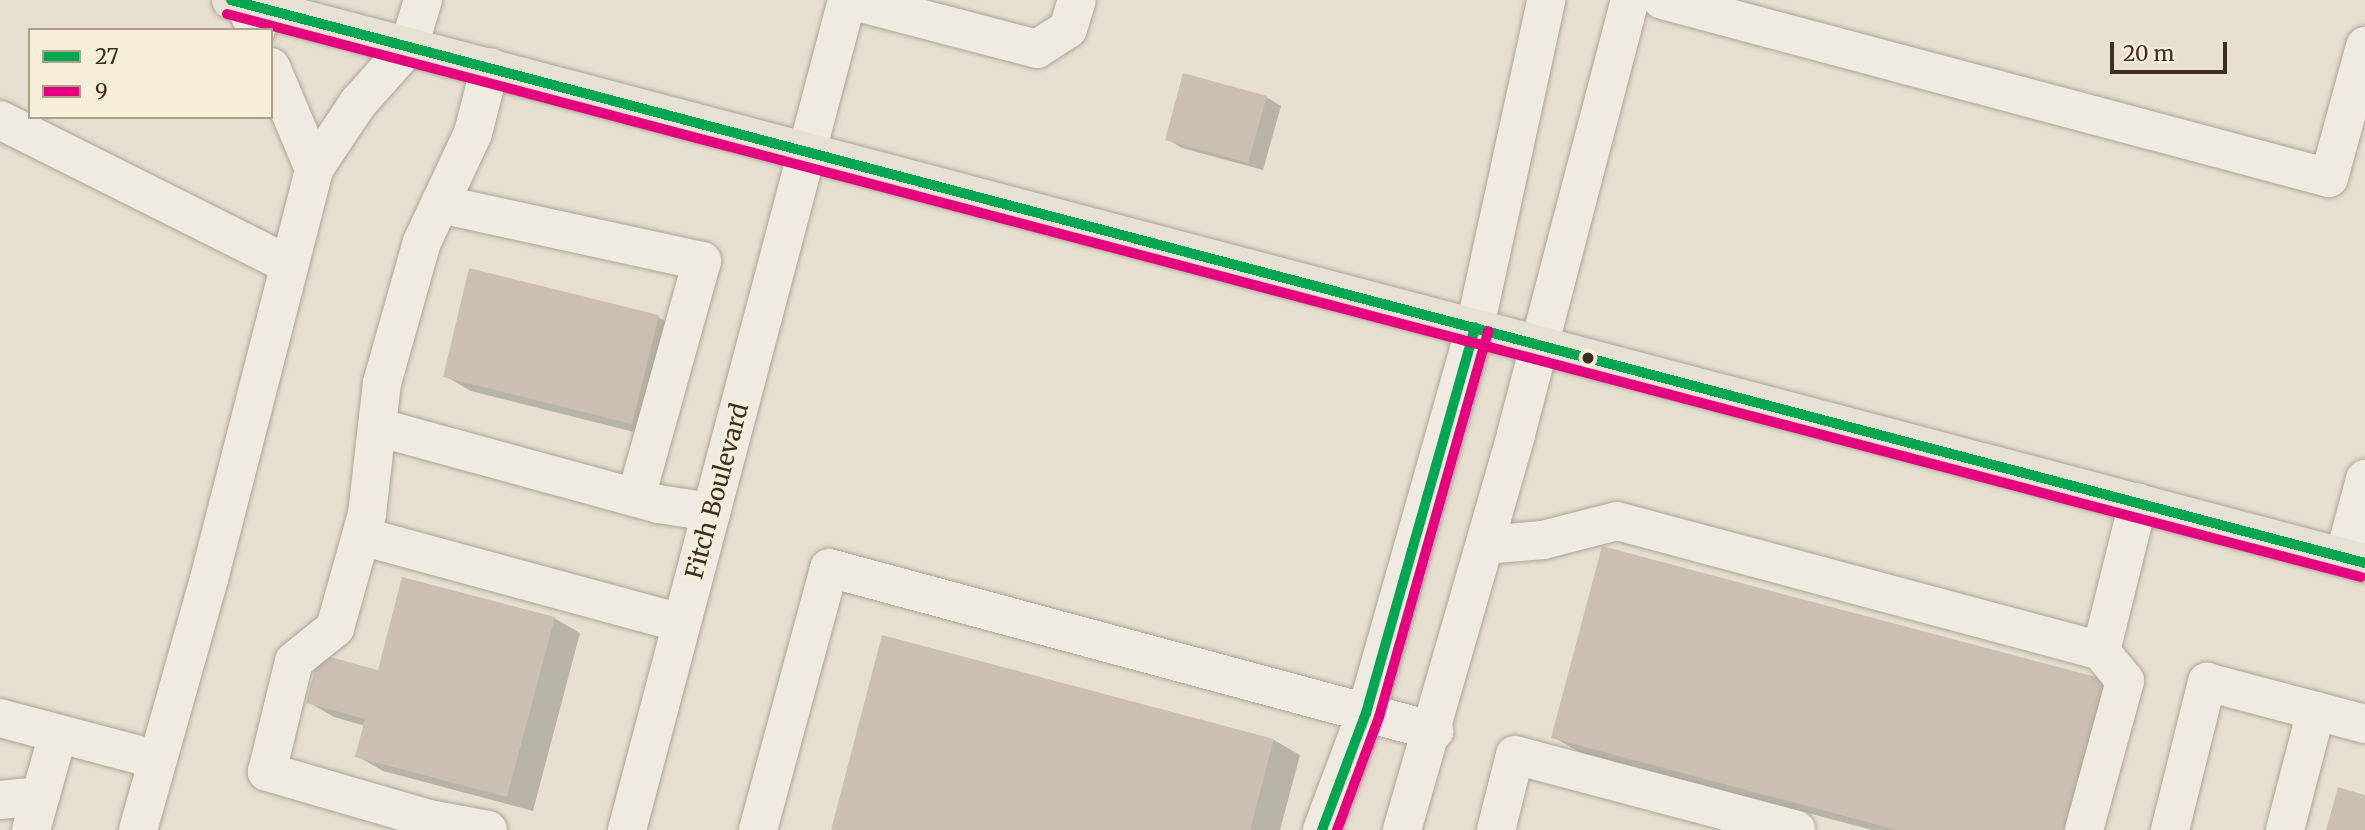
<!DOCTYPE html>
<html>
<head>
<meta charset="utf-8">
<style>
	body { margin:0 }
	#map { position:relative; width:2365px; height:830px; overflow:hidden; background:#e7e0d1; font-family:Merriweather,serif }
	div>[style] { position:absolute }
	.shadow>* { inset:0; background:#0003 }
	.building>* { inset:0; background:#cbbfb2 }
	.roads { filter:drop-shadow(0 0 2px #ada599) drop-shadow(0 0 2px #ada599) }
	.minor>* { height:38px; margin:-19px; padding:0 19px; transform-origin:19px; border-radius:19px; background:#efebe3 }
	.major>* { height:38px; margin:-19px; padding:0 19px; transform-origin:19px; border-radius:19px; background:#e6e1d4 }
	.bus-1>* { height:10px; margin:-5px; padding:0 5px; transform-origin:5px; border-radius:5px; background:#00a651 }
	.bus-2>* { height:10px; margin:-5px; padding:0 5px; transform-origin:5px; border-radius:5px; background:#e5007d }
	.dots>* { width:19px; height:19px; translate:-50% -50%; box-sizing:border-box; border:4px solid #f7eed8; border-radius:50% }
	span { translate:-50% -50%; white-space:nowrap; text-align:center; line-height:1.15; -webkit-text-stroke:5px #f7eed8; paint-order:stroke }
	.street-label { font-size:24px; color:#3d2e20 }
	.legend { position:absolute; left:28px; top:28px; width:245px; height:91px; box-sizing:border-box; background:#f7eed8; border:2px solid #ada18e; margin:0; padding:9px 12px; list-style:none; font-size:21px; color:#3d2e20 }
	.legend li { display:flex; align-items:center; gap:14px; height:35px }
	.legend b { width:35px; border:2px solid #ada18e }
	.scale { position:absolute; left:2110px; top:42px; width:117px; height:32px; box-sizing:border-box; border:4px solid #3d2e20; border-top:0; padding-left:9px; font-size:21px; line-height:24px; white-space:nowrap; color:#3d2e20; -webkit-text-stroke:5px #f7eed8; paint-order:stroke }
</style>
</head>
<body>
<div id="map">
	<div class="shadow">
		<i style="clip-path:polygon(1266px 97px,1281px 106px,1263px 170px,1182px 148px,1167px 139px)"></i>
		<i style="clip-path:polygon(658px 317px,684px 332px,658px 438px,471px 391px,445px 376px)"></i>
		<i style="clip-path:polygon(554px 618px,580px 633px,533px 811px,383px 771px,357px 756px,365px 726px,334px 717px,308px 702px,379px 672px)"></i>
		<i style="clip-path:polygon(884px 637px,1274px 740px,1300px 755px,1280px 830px,833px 830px)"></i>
		<i style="clip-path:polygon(1553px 737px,2101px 830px,1872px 830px,1579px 752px)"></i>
	</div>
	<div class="building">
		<i style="clip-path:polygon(1183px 73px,1267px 96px,1248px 163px,1165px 140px)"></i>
		<i style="clip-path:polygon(469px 268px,659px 315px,632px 424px,443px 377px)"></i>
		<i style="clip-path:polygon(1602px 546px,2111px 681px,2071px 830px,1897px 830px,1551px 738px)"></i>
		<i style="clip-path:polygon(402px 577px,555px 617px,507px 797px,355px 757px,365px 719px,306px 703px,319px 654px,378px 670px)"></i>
		<i style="clip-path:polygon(882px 635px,1274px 739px,1250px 830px,831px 830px)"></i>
		<i style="clip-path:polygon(2338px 787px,2365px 795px,2365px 830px,2326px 830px)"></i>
	</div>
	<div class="roads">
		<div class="minor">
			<i style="left:850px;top:0;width:193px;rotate:14.7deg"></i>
			<i style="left:1037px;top:49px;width:37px;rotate:-33deg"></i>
			<i style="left:1068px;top:29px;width:30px;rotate:-73deg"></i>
			<i style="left:1662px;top:0;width:690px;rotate:14.94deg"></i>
			<i style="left:2329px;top:178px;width:137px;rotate:-74.7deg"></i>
			<i style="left:245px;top:4px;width:28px;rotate:67deg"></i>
			<i style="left:271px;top:67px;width:111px;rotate:67.1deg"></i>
			<i style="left:0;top:120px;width:323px;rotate:26.6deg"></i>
			<i style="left:440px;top:204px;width:268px;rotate:12.3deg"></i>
			<i style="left:702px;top:261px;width:246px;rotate:105.6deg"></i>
			<i style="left:377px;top:427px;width:291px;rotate:15.3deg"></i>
			<i style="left:658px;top:504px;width:54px;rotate:8.6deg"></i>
			<i style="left:361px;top:536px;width:332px;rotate:15.2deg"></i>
			<i style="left:1485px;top:545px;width:58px;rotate:-4.9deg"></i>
			<i style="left:1543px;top:540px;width:76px;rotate:-14.4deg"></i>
			<i style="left:1617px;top:521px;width:501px;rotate:15.03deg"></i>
			<i style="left:2101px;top:651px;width:153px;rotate:-76deg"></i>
			<i style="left:2344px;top:557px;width:81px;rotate:-74.9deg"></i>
			<i style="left:0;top:718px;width:163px;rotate:14.9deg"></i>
			<i style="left:0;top:800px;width:41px;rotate:-5.6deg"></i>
			<i style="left:31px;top:830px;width:100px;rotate:-74.3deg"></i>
			<i style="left:138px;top:830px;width:261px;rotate:-74.2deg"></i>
			<i style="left:209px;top:579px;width:423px;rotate:-75.6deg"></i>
			<i style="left:314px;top:169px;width:79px;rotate:-56.3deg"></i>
			<i style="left:358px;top:103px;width:76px;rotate:-48.2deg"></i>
			<i style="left:409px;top:46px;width:48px;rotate:-73.1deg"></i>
			<i style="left:488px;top:830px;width:60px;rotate:-169.4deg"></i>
			<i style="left:429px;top:819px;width:169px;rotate:-163.8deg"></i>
			<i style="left:267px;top:772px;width:114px;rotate:-76.3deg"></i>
			<i style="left:294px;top:661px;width:53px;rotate:-38.8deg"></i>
			<i style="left:335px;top:628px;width:118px;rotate:-74.3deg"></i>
			<i style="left:367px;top:514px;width:132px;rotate:-83.5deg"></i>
			<i style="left:382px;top:383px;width:147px;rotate:-74.2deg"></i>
			<i style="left:422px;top:242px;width:120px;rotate:-64.9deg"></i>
			<i style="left:473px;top:133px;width:68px;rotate:-75.6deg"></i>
			<i style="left:627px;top:830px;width:859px;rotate:-75.15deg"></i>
			<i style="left:758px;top:830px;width:271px;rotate:-74.8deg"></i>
			<i style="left:829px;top:568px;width:627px;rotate:15.08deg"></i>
			<i style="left:1322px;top:830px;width:125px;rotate:-69.4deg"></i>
			<i style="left:1366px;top:713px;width:401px;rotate:-74.2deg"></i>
			<i style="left:1475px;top:327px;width:335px;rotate:-77.7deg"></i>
			<i style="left:1402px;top:830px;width:412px;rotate:-73.9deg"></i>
			<i style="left:1516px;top:434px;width:449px;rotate:-75.3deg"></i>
			<i style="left:1496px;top:830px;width:77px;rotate:-75.8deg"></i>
			<i style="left:1515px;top:755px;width:291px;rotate:14.9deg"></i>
			<i style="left:2084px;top:830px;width:155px;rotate:-74.6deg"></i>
			<i style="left:2125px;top:681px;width:38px;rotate:-129deg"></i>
			<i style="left:2170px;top:830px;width:153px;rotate:-76deg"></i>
			<i style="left:2207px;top:682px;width:163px;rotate:14.9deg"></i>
			<i style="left:2285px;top:830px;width:123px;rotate:-75.4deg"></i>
		</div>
		<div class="major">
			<i style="left:231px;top:0;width:2207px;rotate:14.78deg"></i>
		</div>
	</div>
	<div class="bus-1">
		<i style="left:231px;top:0;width:2207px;rotate:14.78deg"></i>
		<i style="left:1322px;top:830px;width:125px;rotate:-69.4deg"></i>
		<i style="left:1366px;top:713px;width:401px;rotate:-74.2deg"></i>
	</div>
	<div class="bus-2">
		<i style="left:227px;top:14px;width:2207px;rotate:14.78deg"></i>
		<i style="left:1337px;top:830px;width:121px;rotate:-69.6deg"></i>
		<i style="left:1379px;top:717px;width:401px;rotate:-74.2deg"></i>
	</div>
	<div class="dots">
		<i style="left:1588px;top:358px;background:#3d2e20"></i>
	</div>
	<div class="street-label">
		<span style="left:717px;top:491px;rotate:-75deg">Fitch Boulevard</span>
	</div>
	<ul class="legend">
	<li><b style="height:9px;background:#00a651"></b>27</li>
	<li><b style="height:9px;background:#e5007d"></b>9</li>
	</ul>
	<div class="scale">20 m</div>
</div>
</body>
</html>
